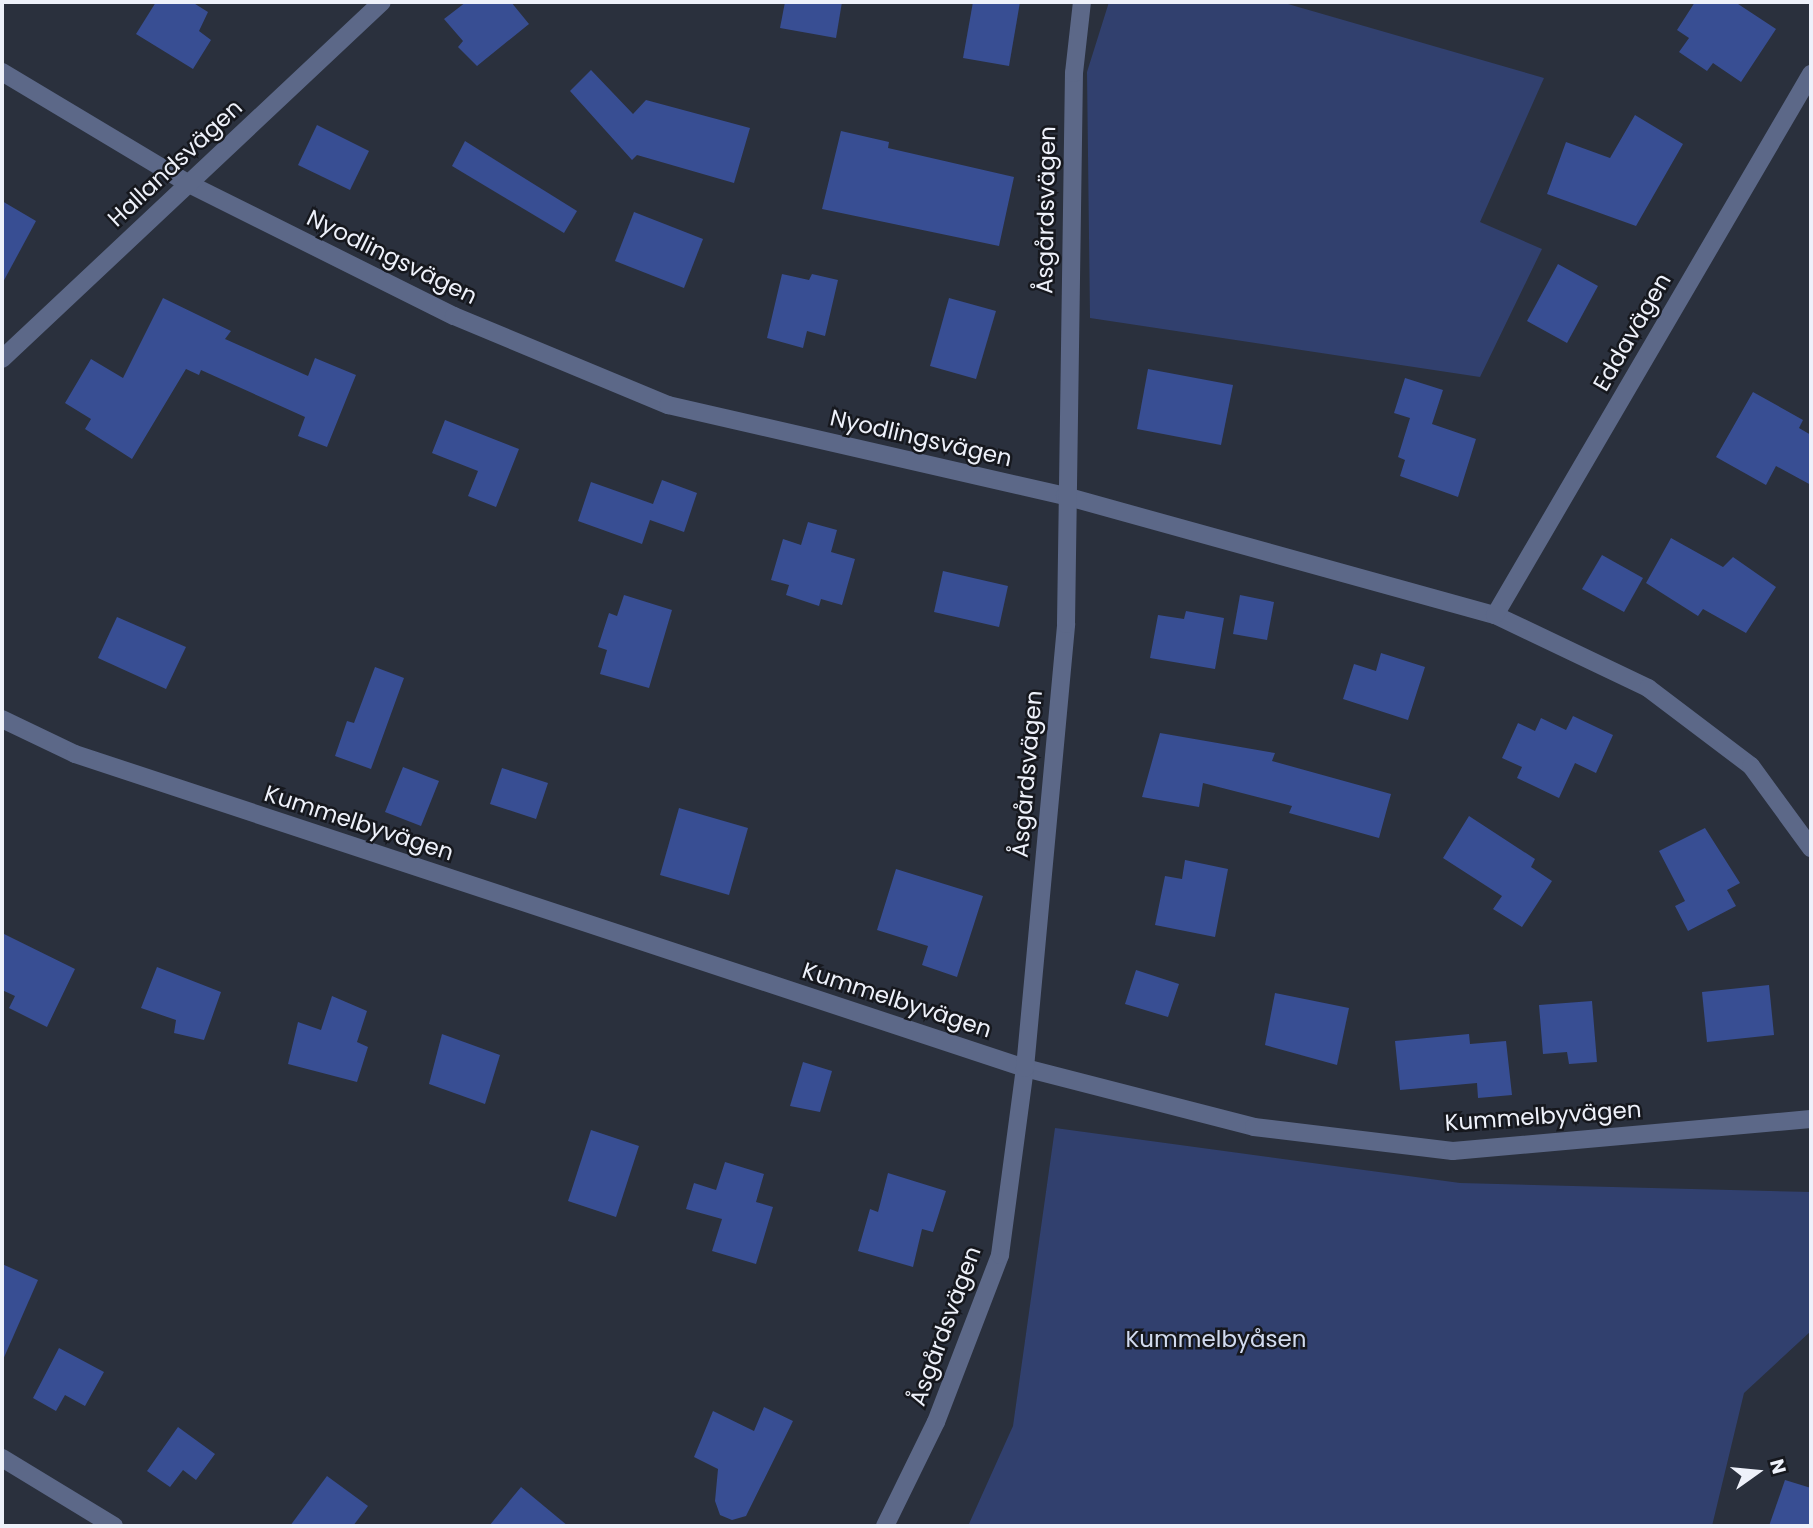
<!DOCTYPE html>
<html>
<head>
<meta charset="utf-8">
<style>
	body { margin:0 }
	#map { position:relative; width:1813px; height:1528px; overflow:hidden; background:#2a303d; font-family:Poppins,sans-serif }
	div>[style] { position:absolute }
	.green>* { inset:0; background:#31406e }
	.building>* { inset:0; background:#384e93 }
	.street>* { height:18px; margin:-9px; padding:0 9px; transform-origin:9px; border-radius:9px; background:#5c6888 }
	span { translate:-50% -50%; white-space:nowrap; text-align:center; line-height:1.15; -webkit-text-stroke:5px #16181e; paint-order:stroke }
	.street-label { font-size:23px; color:#eef1fa }
	.park-label { font-size:23px; color:#d2dbef }
	.frame { position:absolute; inset:0; border:4px solid #eef1fa; pointer-events:none }
	.north { position:absolute; left:1722px; top:1437px; width:70px; height:70px; -webkit-text-stroke:5px #16181e; paint-order:stroke; rotate:75deg; font-size:19px; font-weight:700; line-height:28px; text-align:center; color:#eef1fa }
	.north::after { content:''; display:block; margin:auto; width:24px; height:32px; background:#eef1fa; clip-path:polygon(50% 0,100% 100%,50% 72%,0 100%) }
</style>
</head>
<body>
<div id="map">
	<div class="green">
		<i style="clip-path:polygon(1109px 2px,1281px 2px,1544px 78px,1480px 222px,1542px 249px,1480px 377px,1090px 318px,1087px 72px)"></i>
		<i style="clip-path:polygon(1055px 1128px,1460px 1183px,1811px 1192px,1811px 1331px,1744px 1393px,1712px 1526px,968px 1526px,1013px 1426px)"></i>
	</div>
	<div class="building">
		<i style="clip-path:polygon(156px 2px,192px 2px,208px 12px,199px 31px,211px 40px,193px 69px,136px 34px)"></i>
		<i style="clip-path:polygon(466px 2px,511px 2px,529px 24px,477px 66px,458px 47px,463px 41px,444px 19px)"></i>
		<i style="clip-path:polygon(785px 2px,842px 2px,836px 38px,780px 28px)"></i>
		<i style="clip-path:polygon(973px 2px,1020px 2px,1009px 66px,963px 58px)"></i>
		<i style="clip-path:polygon(1695px 2px,1735px 2px,1776px 29px,1741px 82px,1713px 63px,1707px 71px,1679px 52px,1689px 38px,1677px 30px)"></i>
		<i style="clip-path:polygon(591px 70px,633px 114px,646px 100px,750px 128px,734px 183px,637px 155px,632px 160px,570px 91px)"></i>
		<i style="clip-path:polygon(1635px 115px,1683px 144px,1636px 226px,1547px 194px,1566px 142px,1610px 158px)"></i>
		<i style="clip-path:polygon(317px 125px,369px 151px,350px 190px,298px 165px)"></i>
		<i style="clip-path:polygon(841px 131px,889px 142px,888px 148px,1014px 177px,999px 246px,822px 209px)"></i>
		<i style="clip-path:polygon(465px 141px,577px 211px,564px 233px,452px 166px)"></i>
		<i style="clip-path:polygon(2px 201px,36px 221px,2px 284px)"></i>
		<i style="clip-path:polygon(634px 212px,703px 239px,684px 288px,615px 261px)"></i>
		<i style="clip-path:polygon(1558px 264px,1598px 286px,1567px 343px,1527px 321px)"></i>
		<i style="clip-path:polygon(782px 274px,809px 280px,812px 274px,838px 280px,825px 336px,807px 331px,803px 348px,767px 338px)"></i>
		<i style="clip-path:polygon(163px 298px,231px 331px,225px 339px,308px 376px,315px 358px,356px 375px,327px 447px,298px 436px,305px 417px,201px 370px,199px 375px,186px 369px,132px 459px,85px 429px,91px 419px,65px 403px,91px 359px,123px 378px)"></i>
		<i style="clip-path:polygon(949px 298px,996px 311px,976px 379px,930px 366px)"></i>
		<i style="clip-path:polygon(1148px 369px,1233px 385px,1221px 445px,1137px 429px)"></i>
		<i style="clip-path:polygon(1405px 378px,1443px 390px,1432px 424px,1476px 439px,1458px 497px,1400px 476px,1405px 460px,1398px 457px,1410px 418px,1394px 413px)"></i>
		<i style="clip-path:polygon(1753px 392px,1803px 420px,1799px 428px,1811px 435px,1811px 485px,1776px 466px,1766px 485px,1716px 457px)"></i>
		<i style="clip-path:polygon(445px 420px,519px 449px,496px 507px,468px 496px,478px 471px,432px 453px)"></i>
		<i style="clip-path:polygon(662px 480px,697px 493px,684px 532px,650px 520px,642px 544px,578px 521px,591px 482px,653px 504px)"></i>
		<i style="clip-path:polygon(808px 522px,837px 530px,831px 552px,855px 559px,842px 605px,821px 599px,819px 606px,786px 595px,789px 585px,771px 580px,783px 539px,801px 545px)"></i>
		<i style="clip-path:polygon(1671px 538px,1723px 567px,1733px 557px,1776px 587px,1746px 633px,1703px 609px,1698px 616px,1646px 583px)"></i>
		<i style="clip-path:polygon(1602px 555px,1643px 578px,1624px 612px,1582px 589px)"></i>
		<i style="clip-path:polygon(943px 571px,1008px 586px,999px 627px,934px 612px)"></i>
		<i style="clip-path:polygon(624px 595px,672px 610px,649px 688px,600px 674px,607px 650px,598px 647px,609px 613px,617px 616px)"></i>
		<i style="clip-path:polygon(1240px 595px,1274px 602px,1267px 640px,1233px 634px)"></i>
		<i style="clip-path:polygon(1186px 611px,1224px 618px,1215px 669px,1150px 658px,1158px 615px,1184px 619px)"></i>
		<i style="clip-path:polygon(117px 617px,186px 647px,166px 689px,98px 658px)"></i>
		<i style="clip-path:polygon(1381px 653px,1425px 667px,1408px 720px,1343px 699px,1354px 664px,1376px 671px)"></i>
		<i style="clip-path:polygon(375px 667px,404px 678px,371px 769px,335px 756px,347px 721px,354px 723px)"></i>
		<i style="clip-path:polygon(1573px 716px,1613px 735px,1596px 773px,1575px 763px,1559px 798px,1517px 778px,1522px 767px,1502px 758px,1518px 723px,1535px 731px,1541px 718px,1566px 730px)"></i>
		<i style="clip-path:polygon(1160px 733px,1275px 753px,1272px 761px,1391px 794px,1379px 838px,1289px 813px,1292px 806px,1203px 783px,1199px 807px,1142px 797px)"></i>
		<i style="clip-path:polygon(403px 767px,439px 781px,421px 826px,385px 812px)"></i>
		<i style="clip-path:polygon(502px 768px,548px 783px,536px 819px,490px 804px)"></i>
		<i style="clip-path:polygon(679px 808px,748px 828px,729px 895px,660px 875px)"></i>
		<i style="clip-path:polygon(1469px 816px,1535px 859px,1531px 867px,1552px 881px,1522px 927px,1493px 909px,1502px 896px,1443px 858px)"></i>
		<i style="clip-path:polygon(1705px 828px,1740px 883px,1727px 890px,1736px 906px,1688px 931px,1675px 906px,1685px 901px,1659px 851px)"></i>
		<i style="clip-path:polygon(1185px 860px,1228px 869px,1215px 937px,1155px 925px,1165px 876px,1182px 879px)"></i>
		<i style="clip-path:polygon(896px 869px,983px 896px,957px 977px,922px 965px,928px 946px,877px 930px)"></i>
		<i style="clip-path:polygon(2px 933px,75px 969px,47px 1027px,9px 1008px,15px 996px,2px 990px)"></i>
		<i style="clip-path:polygon(157px 967px,221px 992px,204px 1040px,174px 1033px,176px 1020px,141px 1008px)"></i>
		<i style="clip-path:polygon(1136px 970px,1179px 984px,1168px 1017px,1125px 1004px)"></i>
		<i style="clip-path:polygon(1769px 985px,1774px 1035px,1707px 1042px,1702px 992px)"></i>
		<i style="clip-path:polygon(1275px 993px,1349px 1008px,1337px 1065px,1265px 1045px)"></i>
		<i style="clip-path:polygon(332px 996px,367px 1011px,357px 1042px,368px 1047px,357px 1082px,288px 1064px,298px 1022px,321px 1030px)"></i>
		<i style="clip-path:polygon(1592px 1001px,1597px 1062px,1569px 1064px,1567px 1052px,1543px 1054px,1539px 1005px)"></i>
		<i style="clip-path:polygon(442px 1034px,500px 1055px,485px 1104px,429px 1084px)"></i>
		<i style="clip-path:polygon(1469px 1034px,1470px 1044px,1506px 1041px,1512px 1095px,1478px 1098px,1477px 1083px,1400px 1090px,1395px 1041px)"></i>
		<i style="clip-path:polygon(803px 1062px,832px 1071px,820px 1112px,790px 1106px)"></i>
		<i style="clip-path:polygon(591px 1130px,639px 1146px,616px 1217px,568px 1201px)"></i>
		<i style="clip-path:polygon(725px 1162px,764px 1174px,756px 1202px,773px 1207px,756px 1264px,712px 1251px,722px 1219px,686px 1209px,694px 1183px,716px 1190px)"></i>
		<i style="clip-path:polygon(888px 1173px,946px 1191px,933px 1232px,922px 1229px,913px 1267px,858px 1251px,870px 1209px,878px 1212px)"></i>
		<i style="clip-path:polygon(2px 1264px,38px 1280px,2px 1362px)"></i>
		<i style="clip-path:polygon(59px 1348px,104px 1372px,85px 1406px,65px 1395px,56px 1411px,33px 1398px)"></i>
		<i style="clip-path:polygon(764px 1407px,793px 1421px,746px 1516px,732px 1520px,720px 1515px,715px 1501px,718px 1469px,694px 1457px,713px 1411px,754px 1431px)"></i>
		<i style="clip-path:polygon(178px 1427px,215px 1454px,196px 1480px,183px 1470px,170px 1487px,147px 1471px)"></i>
		<i style="clip-path:polygon(327px 1476px,368px 1506px,353px 1526px,290px 1526px)"></i>
		<i style="clip-path:polygon(1785px 1480px,1811px 1488px,1811px 1526px,1769px 1526px)"></i>
		<i style="clip-path:polygon(521px 1487px,568px 1526px,489px 1526px)"></i>
	</div>
	<div class="street">
		<i style="left:2px;top:72px;width:218px;rotate:30.9deg"></i>
		<i style="left:189px;top:184px;width:296px;rotate:26.5deg"></i>
		<i style="left:454px;top:316px;width:232px;rotate:22.6deg"></i>
		<i style="left:668px;top:405px;width:407px;rotate:12.9deg"></i>
		<i style="left:1065px;top:496px;width:446px;rotate:15.5deg"></i>
		<i style="left:1495px;top:615px;width:170px;rotate:25.5deg"></i>
		<i style="left:1648px;top:688px;width:129px;rotate:37.1deg"></i>
		<i style="left:1751px;top:766px;width:102px;rotate:53.8deg"></i>
		<i style="left:2px;top:359px;width:521px;rotate:-43.21deg"></i>
		<i style="left:1495px;top:615px;width:627px;rotate:-59.71deg"></i>
		<i style="left:2px;top:719px;width:81px;rotate:25.6deg"></i>
		<i style="left:75px;top:754px;width:1001px;rotate:18.29deg"></i>
		<i style="left:1025px;top:1068px;width:236px;rotate:14.4deg"></i>
		<i style="left:1254px;top:1127px;width:200px;rotate:6.9deg"></i>
		<i style="left:1453px;top:1151px;width:359px;rotate:-5.1deg"></i>
		<i style="left:2px;top:1458px;width:131px;rotate:31.3deg"></i>
		<i style="left:885px;top:1526px;width:116px;rotate:-63.9deg"></i>
		<i style="left:936px;top:1422px;width:179px;rotate:-69deg"></i>
		<i style="left:1000px;top:1255px;width:189px;rotate:-82.4deg"></i>
		<i style="left:1025px;top:1068px;width:446px;rotate:-84.7deg"></i>
		<i style="left:1066px;top:624px;width:551px;rotate:-89.17deg"></i>
		<i style="left:1074px;top:73px;width:71px;rotate:-83.6deg"></i>
	</div>
	<div class="street-label">
		<span style="left:175px;top:163px;rotate:-43deg">Hallandsvägen</span>
		<span style="left:1046px;top:210px;rotate:-89deg">Åsgårdsvägen</span>
		<span style="left:392px;top:257px;rotate:26deg">Nyodlingsvägen</span>
		<span style="left:1632px;top:332px;rotate:-60deg">Eddavägen</span>
		<span style="left:921px;top:438px;rotate:13deg">Nyodlingsvägen</span>
		<span style="left:1027px;top:774px;rotate:-85deg">Åsgårdsvägen</span>
		<span style="left:359px;top:823px;rotate:18deg">Kummelbyvägen</span>
		<span style="left:897px;top:1000px;rotate:18deg">Kummelbyvägen</span>
		<span style="left:1543px;top:1116px;rotate:-4deg">Kummelbyvägen</span>
		<span style="left:945px;top:1326px;rotate:-70deg">Åsgårdsvägen</span>
	</div>
	<div class="park-label">
		<span style="left:1216px;top:1339px">Kummelbyåsen</span>
	</div>
	<div class="frame"></div>
	<div class="north">N</div>
</div>
</body>
</html>
